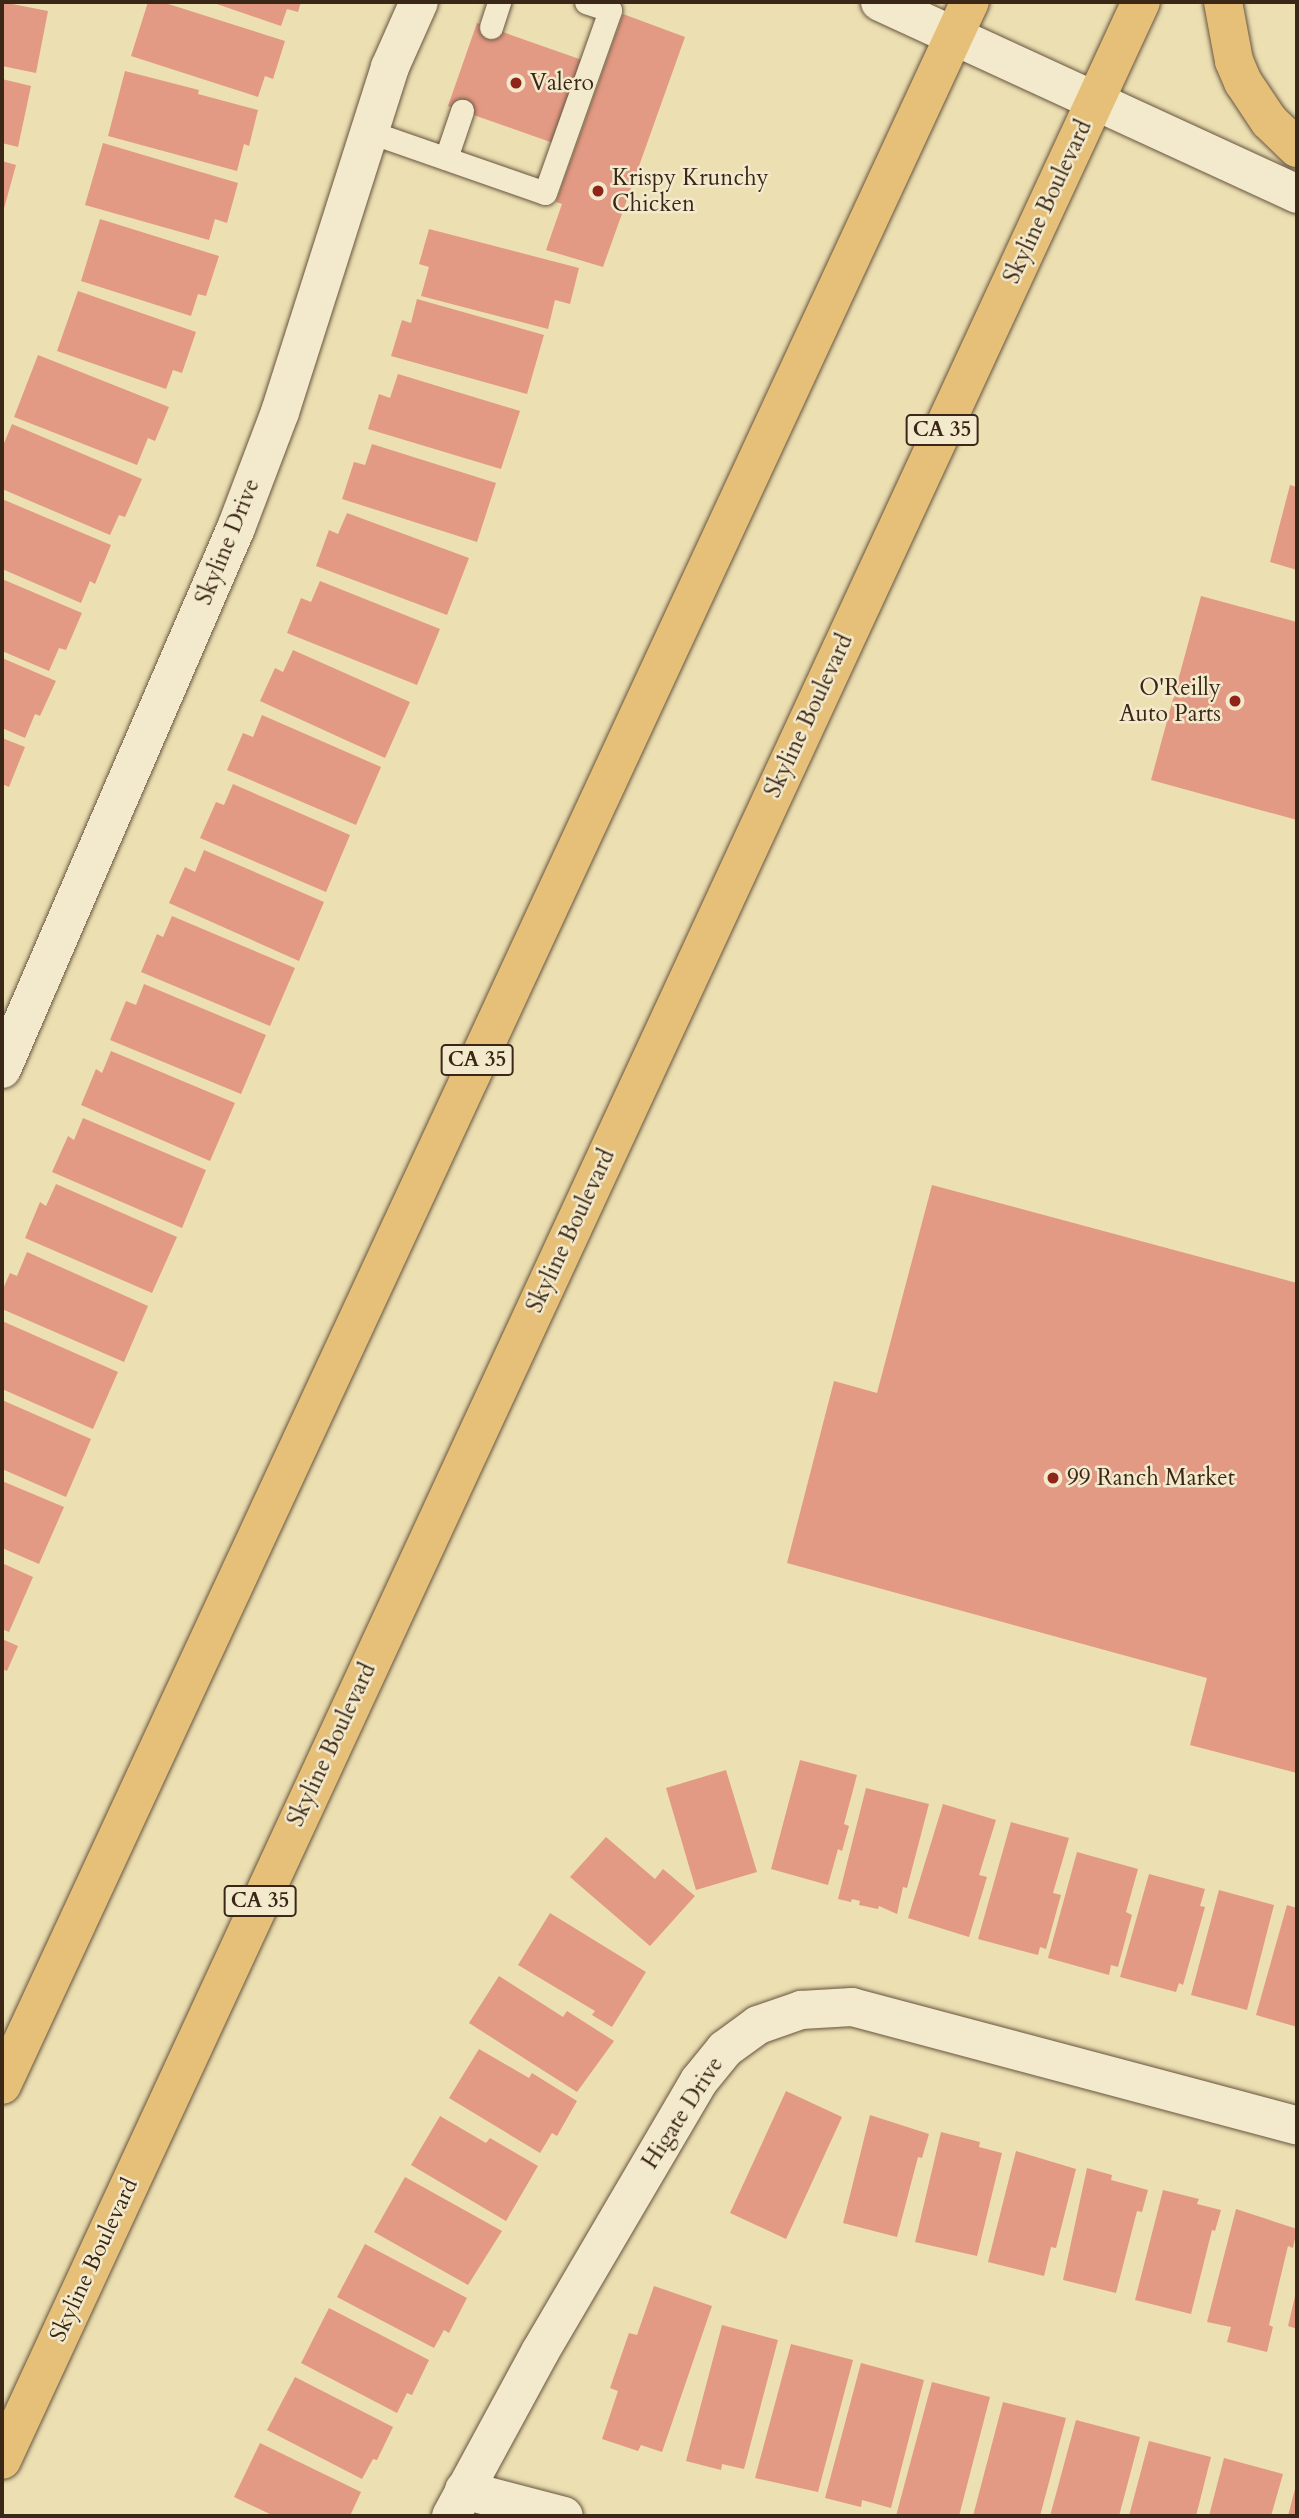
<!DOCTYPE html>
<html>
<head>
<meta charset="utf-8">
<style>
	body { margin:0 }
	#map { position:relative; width:1299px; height:2518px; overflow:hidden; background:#ecdfb2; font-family:Cardo,serif }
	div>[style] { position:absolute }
	.building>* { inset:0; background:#e39a84 }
	.roads { filter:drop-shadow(0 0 2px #67553e) drop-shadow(0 0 2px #67553e) }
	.service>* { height:23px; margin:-11.5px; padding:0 11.5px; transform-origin:11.5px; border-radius:11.5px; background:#f3eacd }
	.minor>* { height:38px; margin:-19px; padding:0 19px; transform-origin:19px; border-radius:19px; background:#f3eacd }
	.tertiary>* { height:38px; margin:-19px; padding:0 19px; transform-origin:19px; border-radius:19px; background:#f3eacd }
	.primary>* { height:38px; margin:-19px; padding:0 19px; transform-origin:19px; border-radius:19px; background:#e6c079 }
	.dots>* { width:19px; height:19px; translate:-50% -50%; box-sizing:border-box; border:4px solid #f3eacd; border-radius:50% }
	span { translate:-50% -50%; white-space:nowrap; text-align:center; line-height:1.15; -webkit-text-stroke:5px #f3eacd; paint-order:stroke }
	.shield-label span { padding:2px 5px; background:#f3eacd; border:2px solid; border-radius:5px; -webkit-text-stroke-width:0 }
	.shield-label { font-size:21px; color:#3b2717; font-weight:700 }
	.poi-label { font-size:23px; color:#3b2717 }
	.left { translate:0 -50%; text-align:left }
	.right { translate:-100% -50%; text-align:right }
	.street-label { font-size:23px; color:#3b2717 }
	.frame { position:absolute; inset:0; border:4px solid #3b2717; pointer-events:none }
</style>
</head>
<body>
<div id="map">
	<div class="building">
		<i style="clip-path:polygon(2px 2px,48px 11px,36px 73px,2px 66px)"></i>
		<i style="clip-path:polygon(148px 2px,162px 2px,285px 41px,273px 79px,265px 76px,258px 97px,131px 56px)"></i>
		<i style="clip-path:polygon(211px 2px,301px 2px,298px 12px,287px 9px,281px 26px)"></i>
		<i style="clip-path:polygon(623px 14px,685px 37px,603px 267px,546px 250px,562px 204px,556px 202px)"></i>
		<i style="clip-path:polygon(477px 23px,585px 61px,556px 144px,448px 106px)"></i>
		<i style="clip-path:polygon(125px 71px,199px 90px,198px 94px,258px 110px,249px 146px,244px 144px,237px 171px,108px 136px)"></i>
		<i style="clip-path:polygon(2px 79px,31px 86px,18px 147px,2px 143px)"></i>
		<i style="clip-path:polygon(103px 143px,238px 183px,227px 223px,215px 219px,209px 240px,85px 205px)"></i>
		<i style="clip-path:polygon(2px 161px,16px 165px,3px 212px,2px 212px)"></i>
		<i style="clip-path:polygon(100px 219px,219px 256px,206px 296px,198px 294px,191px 316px,81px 281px)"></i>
		<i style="clip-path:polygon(429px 229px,579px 268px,570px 304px,555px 300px,548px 329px,421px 296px,429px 267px,419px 264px)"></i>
		<i style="clip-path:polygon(78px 291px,196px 332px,182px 373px,173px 370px,166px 389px,57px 351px)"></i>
		<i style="clip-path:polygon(417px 299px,544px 335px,527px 394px,391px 356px,402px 320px,411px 323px)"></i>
		<i style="clip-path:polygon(38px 355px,169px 407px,155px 441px,148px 438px,137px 465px,14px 417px)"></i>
		<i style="clip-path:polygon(398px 374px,520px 411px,501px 469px,368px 429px,379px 394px,390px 398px)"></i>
		<i style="clip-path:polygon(12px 424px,142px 479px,125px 517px,119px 515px,110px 535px,2px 489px,2px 448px)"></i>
		<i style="clip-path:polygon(372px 444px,496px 483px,477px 542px,342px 499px,354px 462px,365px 465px)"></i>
		<i style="clip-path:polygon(1290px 485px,1297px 487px,1297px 570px,1270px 562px)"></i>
		<i style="clip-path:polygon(2px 499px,111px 545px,95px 584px,90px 581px,81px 603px,2px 569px)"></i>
		<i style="clip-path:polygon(347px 513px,469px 558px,447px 615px,316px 566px,329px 530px,338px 534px)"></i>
		<i style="clip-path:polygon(2px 579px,82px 613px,66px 650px,59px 648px,49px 671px,2px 651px)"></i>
		<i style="clip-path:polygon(320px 581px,440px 629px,417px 685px,287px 633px,301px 598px,311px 602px)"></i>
		<i style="clip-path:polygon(1201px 596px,1297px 622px,1297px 820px,1151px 780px)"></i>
		<i style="clip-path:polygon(293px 650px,410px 702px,385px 758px,260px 701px,275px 668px,283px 672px)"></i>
		<i style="clip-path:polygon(2px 658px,56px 681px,40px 716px,35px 714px,25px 738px,2px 728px)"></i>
		<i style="clip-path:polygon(262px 715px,381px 767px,356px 825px,227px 770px,243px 733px,253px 737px)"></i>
		<i style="clip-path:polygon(2px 738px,25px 747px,9px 787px,2px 784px)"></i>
		<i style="clip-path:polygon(233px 784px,350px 835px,326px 892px,200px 838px,216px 802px,224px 805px)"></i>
		<i style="clip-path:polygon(204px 850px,324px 902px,299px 961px,169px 903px,185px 867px,195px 872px)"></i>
		<i style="clip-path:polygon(172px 916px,295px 968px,270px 1026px,141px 972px,157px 934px,163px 937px)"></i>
		<i style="clip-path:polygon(144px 984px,266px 1035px,241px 1094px,110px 1040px,126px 1001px,136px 1005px)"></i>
		<i style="clip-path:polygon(111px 1051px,235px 1103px,210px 1161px,81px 1105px,96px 1069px,102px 1073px)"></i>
		<i style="clip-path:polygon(83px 1118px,206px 1170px,182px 1228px,52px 1172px,68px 1136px,74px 1140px)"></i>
		<i style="clip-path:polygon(56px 1184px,177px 1237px,152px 1293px,25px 1238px,40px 1202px,46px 1206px)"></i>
		<i style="clip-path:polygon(932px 1185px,1297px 1283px,1297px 1773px,1190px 1745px,1207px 1678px,787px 1563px,834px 1381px,877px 1393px)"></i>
		<i style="clip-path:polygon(27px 1252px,148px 1306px,124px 1362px,2px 1309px,2px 1291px,10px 1273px,17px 1276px)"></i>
		<i style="clip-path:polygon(2px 1321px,118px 1372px,93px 1429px,2px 1389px)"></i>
		<i style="clip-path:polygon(2px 1400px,91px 1439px,66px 1497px,2px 1469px)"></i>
		<i style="clip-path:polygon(2px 1481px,64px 1507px,39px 1564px,2px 1548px)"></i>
		<i style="clip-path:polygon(2px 1563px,33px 1577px,9px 1632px,2px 1629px)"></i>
		<i style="clip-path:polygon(2px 1639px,18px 1646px,7px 1671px,2px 1669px)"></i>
		<i style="clip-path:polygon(800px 1760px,857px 1775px,844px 1824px,849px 1826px,842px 1851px,838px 1849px,828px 1885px,771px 1869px)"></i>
		<i style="clip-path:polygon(726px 1770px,757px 1872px,696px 1890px,666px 1788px)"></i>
		<i style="clip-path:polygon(866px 1788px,929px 1804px,907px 1888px,903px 1887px,897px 1914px,879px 1906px,878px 1909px,859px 1905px,860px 1901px,852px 1899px,851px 1902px,838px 1899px)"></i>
		<i style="clip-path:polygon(943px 1804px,996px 1820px,979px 1875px,987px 1877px,969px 1937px,908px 1918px)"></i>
		<i style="clip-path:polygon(1011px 1822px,1069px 1838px,1053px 1893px,1061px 1895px,1046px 1949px,1040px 1947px,1038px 1955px,978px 1939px)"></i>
		<i style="clip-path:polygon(606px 1837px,655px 1879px,663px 1869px,695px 1896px,650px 1946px,570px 1877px)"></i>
		<i style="clip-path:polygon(1077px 1852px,1138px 1869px,1126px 1912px,1132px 1915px,1118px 1967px,1111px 1965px,1109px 1975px,1048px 1958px)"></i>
		<i style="clip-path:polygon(1149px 1874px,1205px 1889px,1200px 1906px,1205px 1907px,1183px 1985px,1179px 1983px,1176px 1992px,1120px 1977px)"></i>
		<i style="clip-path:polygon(1219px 1890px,1274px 1905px,1247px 2010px,1191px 1995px)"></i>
		<i style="clip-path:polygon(1287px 1905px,1297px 1908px,1297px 2027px,1256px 2015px)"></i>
		<i style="clip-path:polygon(550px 1913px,646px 1972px,612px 2027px,592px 2015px,595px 2011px,518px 1965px)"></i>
		<i style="clip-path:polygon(499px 1976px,563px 2017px,567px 2011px,614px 2041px,577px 2092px,469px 2023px)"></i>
		<i style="clip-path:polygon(479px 2049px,529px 2078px,532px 2073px,577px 2101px,557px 2136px,552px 2133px,540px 2153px,449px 2098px)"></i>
		<i style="clip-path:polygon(786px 2091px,842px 2117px,786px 2239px,730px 2213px)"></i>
		<i style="clip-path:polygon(870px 2115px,929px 2134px,922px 2158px,918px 2157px,897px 2237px,843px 2223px)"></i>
		<i style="clip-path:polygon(440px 2116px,486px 2143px,490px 2138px,538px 2166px,506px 2221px,411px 2165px)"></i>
		<i style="clip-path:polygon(941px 2132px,980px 2142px,979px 2147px,1002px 2153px,977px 2256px,915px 2242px)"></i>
		<i style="clip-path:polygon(1016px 2151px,1076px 2169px,1056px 2248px,1051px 2247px,1044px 2276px,988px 2262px)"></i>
		<i style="clip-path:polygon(1087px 2168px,1112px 2175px,1111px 2180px,1148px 2190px,1142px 2212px,1137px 2211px,1116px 2293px,1063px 2280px)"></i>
		<i style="clip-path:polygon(405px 2177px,502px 2231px,468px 2285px,374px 2232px)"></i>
		<i style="clip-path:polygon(1163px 2190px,1199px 2199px,1197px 2204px,1221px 2210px,1215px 2231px,1212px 2230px,1191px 2314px,1135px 2300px)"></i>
		<i style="clip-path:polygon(1236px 2209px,1297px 2229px,1293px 2248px,1288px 2246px,1269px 2325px,1273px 2327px,1267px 2352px,1227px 2342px,1231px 2327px,1207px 2322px)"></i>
		<i style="clip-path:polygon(365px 2244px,467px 2298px,449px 2333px,444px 2330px,434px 2348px,337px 2297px)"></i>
		<i style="clip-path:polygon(654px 2286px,712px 2306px,662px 2452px,641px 2445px,638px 2451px,602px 2439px,618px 2391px,610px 2388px,629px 2333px,637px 2335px)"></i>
		<i style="clip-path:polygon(1296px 2292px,1297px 2292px,1297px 2329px,1288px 2326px)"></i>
		<i style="clip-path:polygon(329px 2308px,429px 2360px,412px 2395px,407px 2393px,397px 2413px,301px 2363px)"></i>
		<i style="clip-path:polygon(722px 2325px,778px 2340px,744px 2469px,722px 2464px,721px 2470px,686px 2461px)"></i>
		<i style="clip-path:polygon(791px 2344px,853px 2360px,818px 2492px,755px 2478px)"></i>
		<i style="clip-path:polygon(861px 2363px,924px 2380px,891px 2508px,862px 2500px,861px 2507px,825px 2498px)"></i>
		<i style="clip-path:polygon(295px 2377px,393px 2427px,377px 2460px,373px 2459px,362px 2479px,267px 2430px)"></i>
		<i style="clip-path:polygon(932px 2382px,990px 2397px,959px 2516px,896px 2516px)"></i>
		<i style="clip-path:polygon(1003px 2402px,1066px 2418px,1040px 2516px,973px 2516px)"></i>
		<i style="clip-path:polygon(1076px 2420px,1140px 2437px,1119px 2516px,1050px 2516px)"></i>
		<i style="clip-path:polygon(1149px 2441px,1211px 2457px,1196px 2516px,1129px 2516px)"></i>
		<i style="clip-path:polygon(260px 2443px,361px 2492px,350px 2516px,274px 2516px,234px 2497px)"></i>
		<i style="clip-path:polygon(1224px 2458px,1283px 2474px,1271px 2516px,1209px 2516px)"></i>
		<i style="clip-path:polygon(1296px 2485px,1297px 2516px,1288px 2516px)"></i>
	</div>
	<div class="roads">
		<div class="service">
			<i style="left:491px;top:27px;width:26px;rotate:-72deg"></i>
			<i style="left:370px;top:132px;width:185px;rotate:19.2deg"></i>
			<i style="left:545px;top:193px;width:194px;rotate:-70.4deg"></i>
			<i style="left:610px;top:10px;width:25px;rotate:-162deg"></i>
			<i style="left:446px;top:158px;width:50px;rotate:-71.2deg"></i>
		</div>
		<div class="minor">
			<i style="left:880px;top:2px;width:81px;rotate:24.7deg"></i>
			<i style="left:2px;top:1069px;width:589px;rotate:-66.61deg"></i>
			<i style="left:236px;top:528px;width:124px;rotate:-69.2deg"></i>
			<i style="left:280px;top:412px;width:362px;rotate:-72.3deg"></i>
			<i style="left:390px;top:67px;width:71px;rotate:-66deg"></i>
			<i style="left:464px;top:2490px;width:103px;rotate:14.6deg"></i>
			<i style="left:451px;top:2516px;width:187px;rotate:-61.5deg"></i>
			<i style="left:540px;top:2352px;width:314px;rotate:-59.6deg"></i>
			<i style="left:699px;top:2081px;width:41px;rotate:-50.9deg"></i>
			<i style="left:725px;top:2049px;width:41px;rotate:-36deg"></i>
			<i style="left:758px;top:2025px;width:46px;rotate:-19.2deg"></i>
			<i style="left:801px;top:2010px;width:51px;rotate:-3.4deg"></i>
			<i style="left:852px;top:2007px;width:460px;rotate:14.9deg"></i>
		</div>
		<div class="tertiary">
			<i style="left:954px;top:36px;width:378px;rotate:24.7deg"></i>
		</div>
		<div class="primary">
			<i style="left:1223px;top:2px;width:60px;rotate:79.4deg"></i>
			<i style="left:1234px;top:61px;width:23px;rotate:67deg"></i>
			<i style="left:1243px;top:82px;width:47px;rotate:56.3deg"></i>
			<i style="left:1269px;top:121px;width:39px;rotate:44deg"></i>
			<i style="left:2px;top:2085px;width:2297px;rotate:-65.08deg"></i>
			<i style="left:2px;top:2460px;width:2709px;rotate:-65.14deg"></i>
		</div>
	</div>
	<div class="dots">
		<i style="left:516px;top:83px;background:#8f2418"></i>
		<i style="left:598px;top:191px;background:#8f2418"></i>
		<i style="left:1235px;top:701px;background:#8f2418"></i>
		<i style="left:1053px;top:1478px;background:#8f2418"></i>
	</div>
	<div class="shield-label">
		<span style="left:942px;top:430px">CA 35</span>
		<span style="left:477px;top:1060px">CA 35</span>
		<span style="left:260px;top:1901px">CA 35</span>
	</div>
	<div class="poi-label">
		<span class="left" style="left:530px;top:83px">Valero</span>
		<span class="left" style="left:612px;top:191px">Krispy Krunchy<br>Chicken</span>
		<span class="right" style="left:1221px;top:701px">O'Reilly<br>Auto Parts</span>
		<span class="left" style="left:1067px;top:1478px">99 Ranch Market</span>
	</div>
	<div class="street-label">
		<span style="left:1048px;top:202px;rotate:-65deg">Skyline Boulevard</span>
		<span style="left:228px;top:542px;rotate:-68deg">Skyline Drive</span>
		<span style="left:809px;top:716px;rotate:-65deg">Skyline Boulevard</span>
		<span style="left:571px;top:1231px;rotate:-65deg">Skyline Boulevard</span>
		<span style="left:332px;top:1745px;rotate:-65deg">Skyline Boulevard</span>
		<span style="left:683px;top:2113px;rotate:-57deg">Higate Drive</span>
		<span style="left:94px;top:2260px;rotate:-65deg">Skyline Boulevard</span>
	</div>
	<div class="frame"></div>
</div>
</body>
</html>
